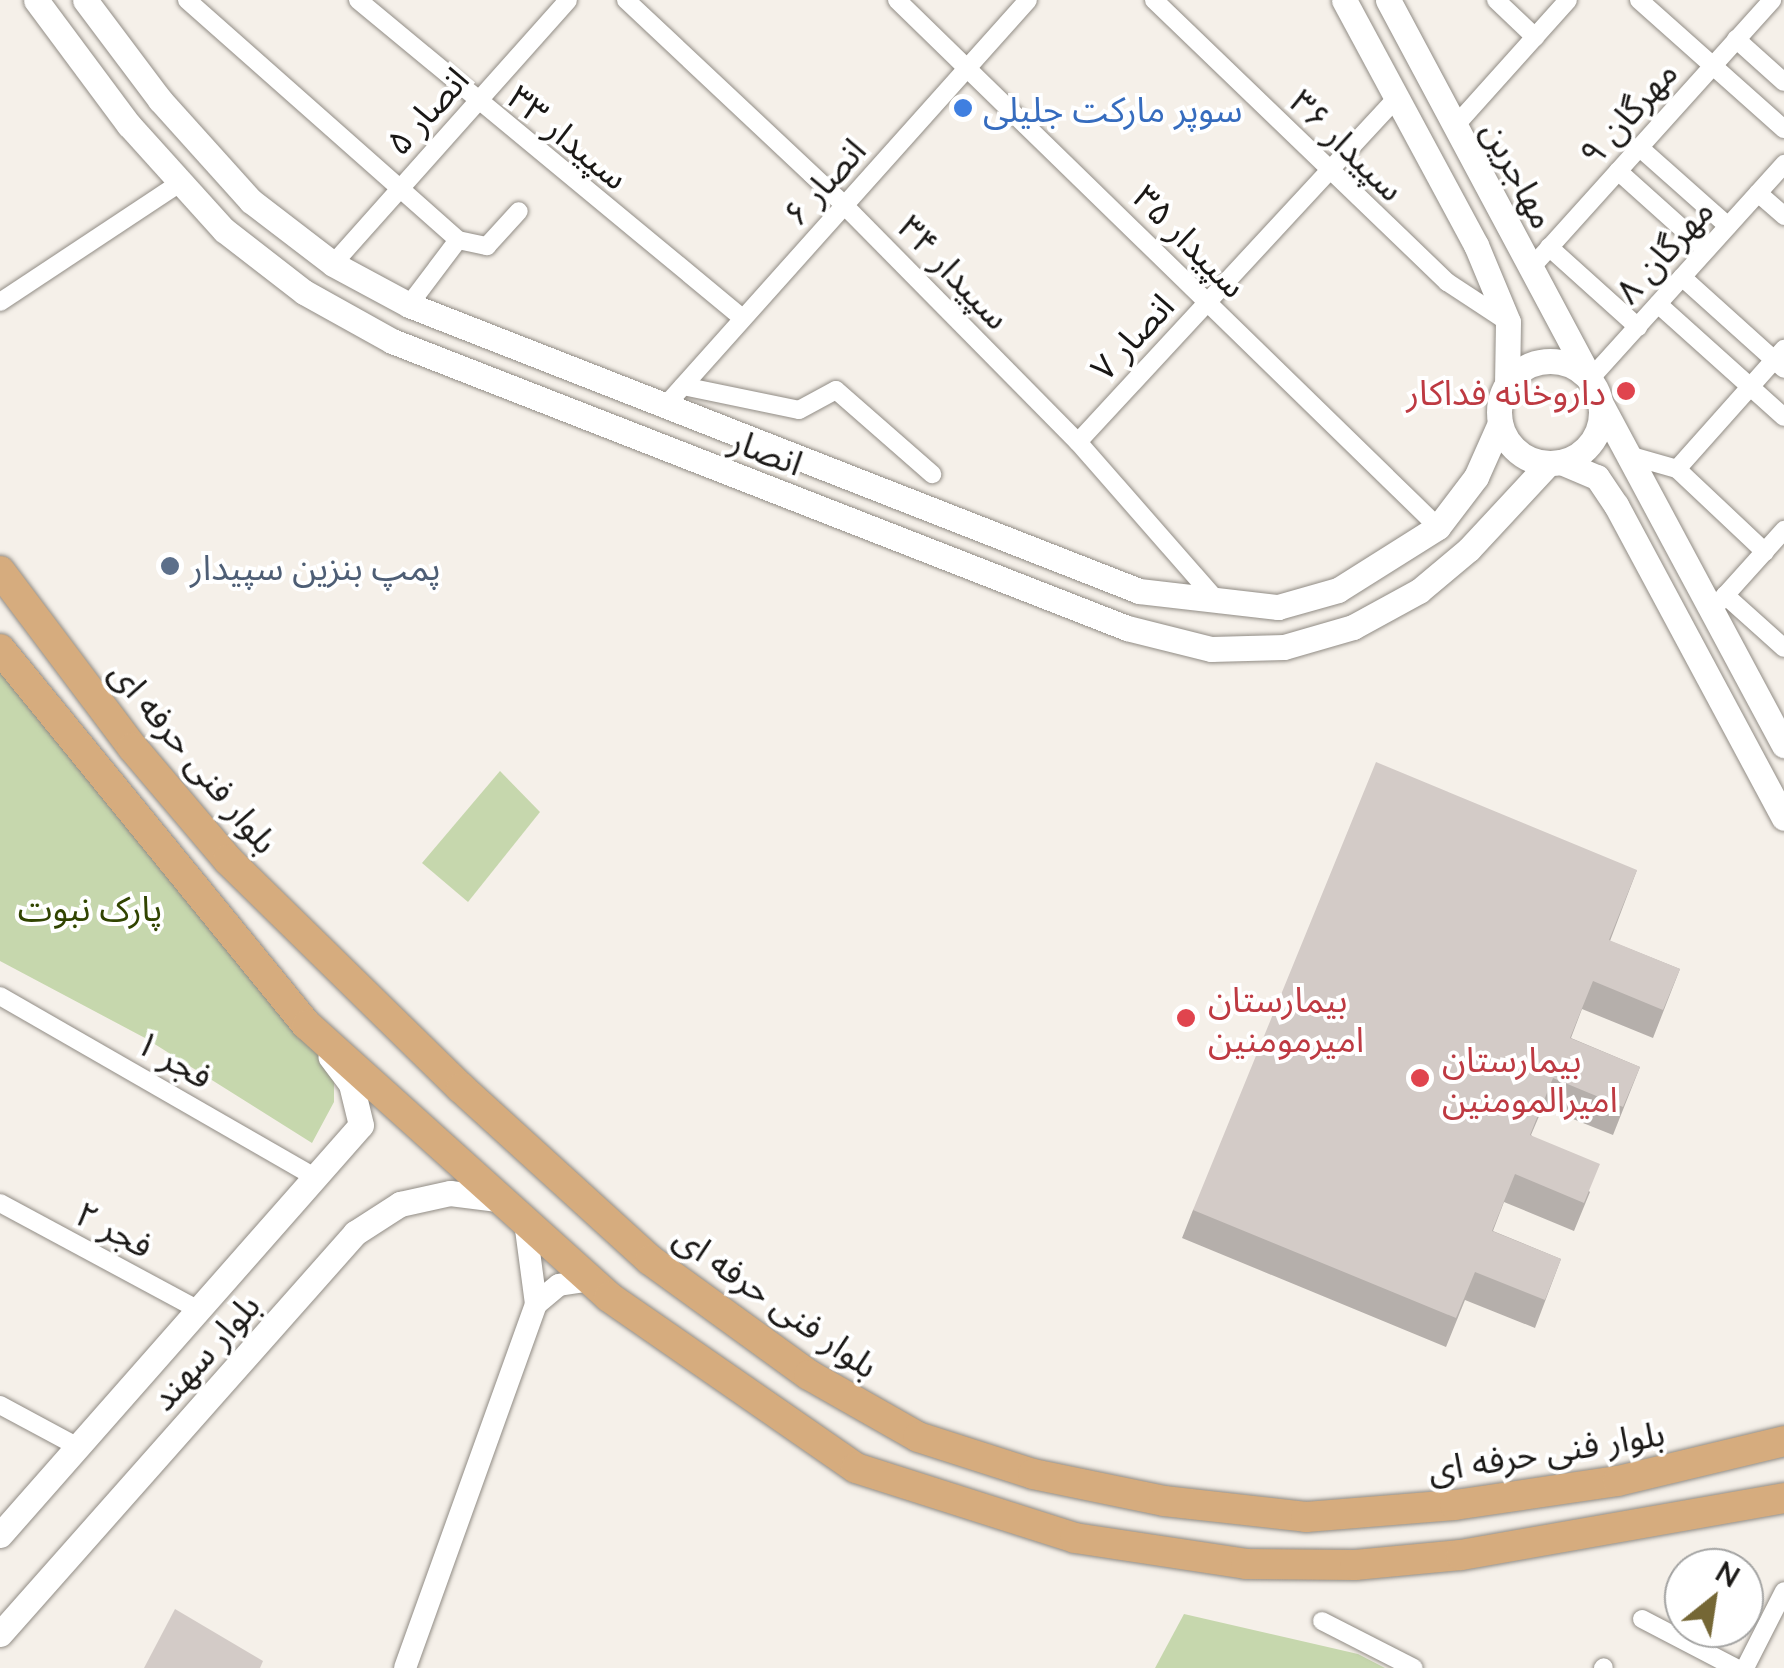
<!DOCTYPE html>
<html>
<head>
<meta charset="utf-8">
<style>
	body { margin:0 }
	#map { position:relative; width:1784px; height:1668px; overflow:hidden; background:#f5f0e9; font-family:Lato,"Noto Sans Arabic",sans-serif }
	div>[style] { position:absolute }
	.green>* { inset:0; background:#c6d7ad }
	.roads { filter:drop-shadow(0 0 2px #918c85) drop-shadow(0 0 2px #918c85) }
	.minor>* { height:18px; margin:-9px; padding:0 9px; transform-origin:9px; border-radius:9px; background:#fff }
	.tertiary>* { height:22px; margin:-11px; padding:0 11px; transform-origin:11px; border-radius:11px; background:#fff }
	.secondary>* { height:25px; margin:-12.5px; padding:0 12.5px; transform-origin:12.5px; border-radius:12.5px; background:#fff }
	.secondary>.ring { margin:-12.5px; padding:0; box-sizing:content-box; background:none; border:25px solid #fff; border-radius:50% }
	.primary>* { height:30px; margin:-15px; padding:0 15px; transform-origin:15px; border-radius:15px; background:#d6ac7e }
	.wall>* { inset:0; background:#b5afab }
	.building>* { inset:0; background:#d3cbc7 }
	.dots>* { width:28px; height:28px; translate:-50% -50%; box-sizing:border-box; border:5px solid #fff; border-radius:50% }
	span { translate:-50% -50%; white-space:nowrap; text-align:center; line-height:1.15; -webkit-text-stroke:8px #fff; paint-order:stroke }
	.shop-label { font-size:35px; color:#366cbe }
	.left { translate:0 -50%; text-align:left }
	.street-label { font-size:35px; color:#1a1816 }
	.health-label { font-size:35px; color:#be3a42 }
	.right { translate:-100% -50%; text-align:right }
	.service-label { font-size:35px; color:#4e5e75 }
	.park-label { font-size:35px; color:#314401 }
	.north { position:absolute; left:1664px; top:1548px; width:100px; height:100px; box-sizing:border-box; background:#fff; border:2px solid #a3a3a2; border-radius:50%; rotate:30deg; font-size:28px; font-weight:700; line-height:40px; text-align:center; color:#1a1816 }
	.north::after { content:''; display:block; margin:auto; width:35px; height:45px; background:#756735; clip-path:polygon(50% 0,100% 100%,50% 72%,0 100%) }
</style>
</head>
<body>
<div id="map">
	<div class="green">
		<i style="clip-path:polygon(0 669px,334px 1049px,334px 1102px,312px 1143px,145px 1038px,0 961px)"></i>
		<i style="clip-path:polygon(500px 771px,540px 812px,468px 902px,422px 863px)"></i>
		<i style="clip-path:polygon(1184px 1614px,1358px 1654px,1385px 1668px,1155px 1668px)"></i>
	</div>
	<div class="roads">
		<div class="minor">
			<i style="left:187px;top:0;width:362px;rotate:41.5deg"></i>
			<i style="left:458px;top:240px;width:30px;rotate:12deg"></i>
			<i style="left:487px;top:246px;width:47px;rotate:-47.6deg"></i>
			<i style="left:358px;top:0;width:499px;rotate:39.6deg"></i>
			<i style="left:626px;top:0;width:299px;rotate:43.2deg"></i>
			<i style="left:844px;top:205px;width:333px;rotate:45.4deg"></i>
			<i style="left:1078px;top:442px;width:215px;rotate:48.8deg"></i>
			<i style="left:897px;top:0;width:755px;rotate:44.25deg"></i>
			<i style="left:1154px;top:0;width:407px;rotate:43.9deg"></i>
			<i style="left:1447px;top:282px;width:73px;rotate:33.3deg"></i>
			<i style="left:1496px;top:0;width:54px;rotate:43.5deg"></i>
			<i style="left:1639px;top:0;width:194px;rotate:41.7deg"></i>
			<i style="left:1736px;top:39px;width:64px;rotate:41.9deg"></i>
			<i style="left:1455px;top:126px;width:169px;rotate:-48.1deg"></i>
			<i style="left:1639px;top:147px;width:119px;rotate:41.6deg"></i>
			<i style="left:1618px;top:171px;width:118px;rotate:41.9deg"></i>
			<i style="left:1758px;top:193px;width:35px;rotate:41deg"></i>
			<i style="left:1549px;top:247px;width:120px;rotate:42deg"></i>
			<i style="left:333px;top:264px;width:353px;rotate:-48.3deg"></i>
			<i style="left:1530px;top:269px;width:362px;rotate:-48deg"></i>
			<i style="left:1682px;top:277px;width:137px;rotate:42deg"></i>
			<i style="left:0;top:302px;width:217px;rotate:-33.5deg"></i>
			<i style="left:1658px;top:304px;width:169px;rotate:41.9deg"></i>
			<i style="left:409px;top:305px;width:81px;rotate:-53deg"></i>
			<i style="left:1590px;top:379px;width:290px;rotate:-47.9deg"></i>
			<i style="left:683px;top:386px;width:118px;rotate:11.7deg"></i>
			<i style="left:799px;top:410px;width:42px;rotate:-28.4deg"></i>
			<i style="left:836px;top:390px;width:128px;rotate:41.2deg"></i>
			<i style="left:666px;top:405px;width:543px;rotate:-48.21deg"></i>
			<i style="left:1078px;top:442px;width:468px;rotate:-47.2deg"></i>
			<i style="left:1628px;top:455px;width:51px;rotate:15.9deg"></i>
			<i style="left:1677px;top:469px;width:121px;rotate:43.3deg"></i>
			<i style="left:1677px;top:469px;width:161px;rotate:-48.3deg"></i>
			<i style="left:1725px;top:595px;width:79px;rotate:41.9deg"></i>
			<i style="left:1712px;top:610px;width:108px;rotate:-48deg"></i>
			<i style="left:0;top:996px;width:365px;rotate:29.9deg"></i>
			<i style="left:0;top:1203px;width:226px;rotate:28.3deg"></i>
			<i style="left:0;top:1405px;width:89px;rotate:28.3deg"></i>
			<i style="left:1642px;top:1619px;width:106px;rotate:27.5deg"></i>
			<i style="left:1322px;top:1621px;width:103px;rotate:27.1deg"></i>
			<i style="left:1603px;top:1668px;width:1px;rotate:-45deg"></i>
			<i style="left:1745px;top:1668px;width:86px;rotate:-63.1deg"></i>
		</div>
		<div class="tertiary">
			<i style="left:536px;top:1304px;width:30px;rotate:-40deg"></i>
			<i style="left:559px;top:1285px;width:30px;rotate:-9deg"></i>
			<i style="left:589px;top:1280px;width:12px;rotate:42deg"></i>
			<i style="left:405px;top:1668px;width:387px;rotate:-70.2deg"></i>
			<i style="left:536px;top:1304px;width:83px;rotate:-97.6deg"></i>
		</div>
		<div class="secondary">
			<i style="left:36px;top:0;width:156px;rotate:53.4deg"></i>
			<i style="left:129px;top:125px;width:142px;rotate:47.9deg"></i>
			<i style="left:224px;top:230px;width:101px;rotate:37.8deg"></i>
			<i style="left:304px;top:292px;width:101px;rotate:29.1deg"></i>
			<i style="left:392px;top:341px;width:789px;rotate:21.33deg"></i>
			<i style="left:1127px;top:628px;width:87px;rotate:14deg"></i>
			<i style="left:1211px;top:649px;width:73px;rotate:-1.6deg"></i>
			<i style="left:1284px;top:647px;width:72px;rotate:-16.2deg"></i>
			<i style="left:1353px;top:627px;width:75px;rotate:-28.6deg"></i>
			<i style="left:1419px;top:591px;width:65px;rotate:-40deg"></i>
			<i style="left:1469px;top:549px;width:116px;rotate:-47.1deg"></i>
			<i style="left:85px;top:0;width:125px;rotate:53.1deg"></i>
			<i style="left:160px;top:100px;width:136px;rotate:48deg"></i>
			<i style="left:251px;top:201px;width:103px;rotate:37.5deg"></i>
			<i style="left:333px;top:264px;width:86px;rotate:28.3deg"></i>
			<i style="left:409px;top:305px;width:784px;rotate:21.39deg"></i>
			<i style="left:1139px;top:591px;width:140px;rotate:6.6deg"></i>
			<i style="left:1278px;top:607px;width:62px;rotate:-15.8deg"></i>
			<i style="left:1338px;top:590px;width:118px;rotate:-32.2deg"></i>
			<i style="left:1438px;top:527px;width:63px;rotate:-52.8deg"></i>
			<i style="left:1476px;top:477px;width:59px;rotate:-66deg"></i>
			<i style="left:1344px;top:0;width:278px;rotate:61.7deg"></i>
			<i style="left:1476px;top:245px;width:83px;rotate:67.4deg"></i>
			<i style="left:1508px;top:322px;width:62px;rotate:90.9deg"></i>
			<i style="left:1388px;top:0;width:429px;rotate:61.9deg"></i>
			<i class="ring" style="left:1499px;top:361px;width:77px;height:77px"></i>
			<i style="left:1602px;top:406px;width:385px;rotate:61.8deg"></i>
			<i style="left:1561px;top:462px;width:39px;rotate:23deg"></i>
			<i style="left:1597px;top:477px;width:34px;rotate:56deg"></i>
			<i style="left:1616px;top:505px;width:355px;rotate:61.8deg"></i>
			<i style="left:0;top:1535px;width:546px;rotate:-48.64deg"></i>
			<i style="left:361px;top:1125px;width:42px;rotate:-103.7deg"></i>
			<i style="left:351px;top:1084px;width:34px;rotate:-127deg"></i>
			<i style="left:0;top:1634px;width:536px;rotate:-48.48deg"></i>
			<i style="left:355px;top:1233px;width:54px;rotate:-32.8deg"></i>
			<i style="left:400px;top:1204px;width:51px;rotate:-12.4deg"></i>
			<i style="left:450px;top:1193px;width:54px;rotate:7.4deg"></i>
		</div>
		<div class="primary">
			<i style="left:0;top:571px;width:221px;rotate:53.1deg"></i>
			<i style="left:133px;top:748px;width:147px;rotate:49.7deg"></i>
			<i style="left:228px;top:860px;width:326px;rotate:44.4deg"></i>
			<i style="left:461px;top:1088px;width:256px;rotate:42.3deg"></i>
			<i style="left:650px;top:1260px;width:196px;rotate:35.9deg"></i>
			<i style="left:809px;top:1375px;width:125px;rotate:29.6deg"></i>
			<i style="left:918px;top:1437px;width:121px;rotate:17.8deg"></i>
			<i style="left:1033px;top:1474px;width:134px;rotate:11.6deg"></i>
			<i style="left:1164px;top:1501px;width:143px;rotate:6.4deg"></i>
			<i style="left:1306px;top:1517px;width:149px;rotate:-4.6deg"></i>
			<i style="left:1455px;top:1505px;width:165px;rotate:-8.4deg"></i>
			<i style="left:1618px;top:1481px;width:171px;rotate:-13.5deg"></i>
			<i style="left:0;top:649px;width:485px;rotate:50.8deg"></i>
			<i style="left:307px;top:1025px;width:406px;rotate:42deg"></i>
			<i style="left:609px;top:1297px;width:300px;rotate:34.7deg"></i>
			<i style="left:856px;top:1468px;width:230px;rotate:17.7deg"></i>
			<i style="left:1075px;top:1538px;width:173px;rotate:8.6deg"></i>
			<i style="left:1246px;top:1564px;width:109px;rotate:0.5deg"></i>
			<i style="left:1355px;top:1565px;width:106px;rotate:-5.4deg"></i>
			<i style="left:1461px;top:1555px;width:328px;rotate:-10deg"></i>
		</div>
	</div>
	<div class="wall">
		<i style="clip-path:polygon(1637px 870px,1610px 941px,1680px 969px,1653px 1038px,1582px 1009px,1571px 1038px,1640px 1067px,1613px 1135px,1543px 1107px,1531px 1135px,1590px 1192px,1574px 1231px,1504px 1202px,1493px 1231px,1561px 1259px,1535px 1328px,1465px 1300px,1446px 1347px,1182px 1238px,1193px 1210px)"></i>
	</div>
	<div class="building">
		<i style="clip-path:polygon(1376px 762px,1637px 870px,1609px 940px,1680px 969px,1663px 1010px,1593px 981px,1570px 1038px,1640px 1067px,1623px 1107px,1553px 1078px,1530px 1135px,1600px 1164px,1584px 1203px,1515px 1174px,1492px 1231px,1561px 1259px,1545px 1300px,1475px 1272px,1456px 1318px,1193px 1210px)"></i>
		<i style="clip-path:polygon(175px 1609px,263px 1661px,260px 1668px,144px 1668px)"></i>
	</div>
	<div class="dots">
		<i style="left:963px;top:108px;background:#3f7fe0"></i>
		<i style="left:1626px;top:391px;background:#e0444e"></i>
		<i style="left:170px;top:566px;background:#5c6f8a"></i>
		<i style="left:1186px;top:1018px;background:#e0444e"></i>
		<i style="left:1420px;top:1078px;background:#e0444e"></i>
	</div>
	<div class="shop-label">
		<span class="left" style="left:983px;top:108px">سوپر مارکت جلیلی</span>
	</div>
	<div class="street-label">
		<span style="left:426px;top:110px;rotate:-48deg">انصار ۵</span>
		<span style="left:1627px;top:112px;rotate:-48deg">مهرگان ۹</span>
		<span style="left:569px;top:136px;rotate:39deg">سپیدار ۳۳</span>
		<span style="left:1348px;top:144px;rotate:44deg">سپیدار ۳۶</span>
		<span style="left:1520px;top:174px;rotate:62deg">مهاجرین</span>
		<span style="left:823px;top:181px;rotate:-48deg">انصار ۶</span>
		<span style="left:1191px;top:240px;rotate:45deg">سپیدار ۳۵</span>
		<span style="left:1663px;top:250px;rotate:-48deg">مهرگان ۸</span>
		<span style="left:955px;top:271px;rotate:46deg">سپیدار ۳۴</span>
		<span style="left:1131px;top:336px;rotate:-47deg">انصار ۷</span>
		<span style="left:767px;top:450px;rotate:21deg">انصار</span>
		<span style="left:195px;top:756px;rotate:50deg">بلوار فنی حرفه ای</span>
		<span style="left:175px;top:1058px;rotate:30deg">فجر ۱</span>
		<span style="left:115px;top:1228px;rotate:28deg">فجر ۲</span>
		<span style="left:777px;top:1300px;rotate:35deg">بلوار فنی حرفه ای</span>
		<span style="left:204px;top:1351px;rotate:-48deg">بلوار سهند</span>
		<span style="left:1546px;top:1450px;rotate:-9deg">بلوار فنی حرفه ای</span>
	</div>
	<div class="health-label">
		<span class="right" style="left:1606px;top:391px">داروخانه فداکار</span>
		<span class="left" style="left:1208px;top:1018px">بیمارستان<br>امیرمومنین</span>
		<span class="left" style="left:1442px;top:1078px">بیمارستان<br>امیرالمومنین</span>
	</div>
	<div class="service-label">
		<span class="left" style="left:190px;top:566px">پمپ بنزین سپیدار</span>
	</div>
	<div class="park-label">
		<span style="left:90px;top:907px">پارک نبوت</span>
	</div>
	<div class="north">N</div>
</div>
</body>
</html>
